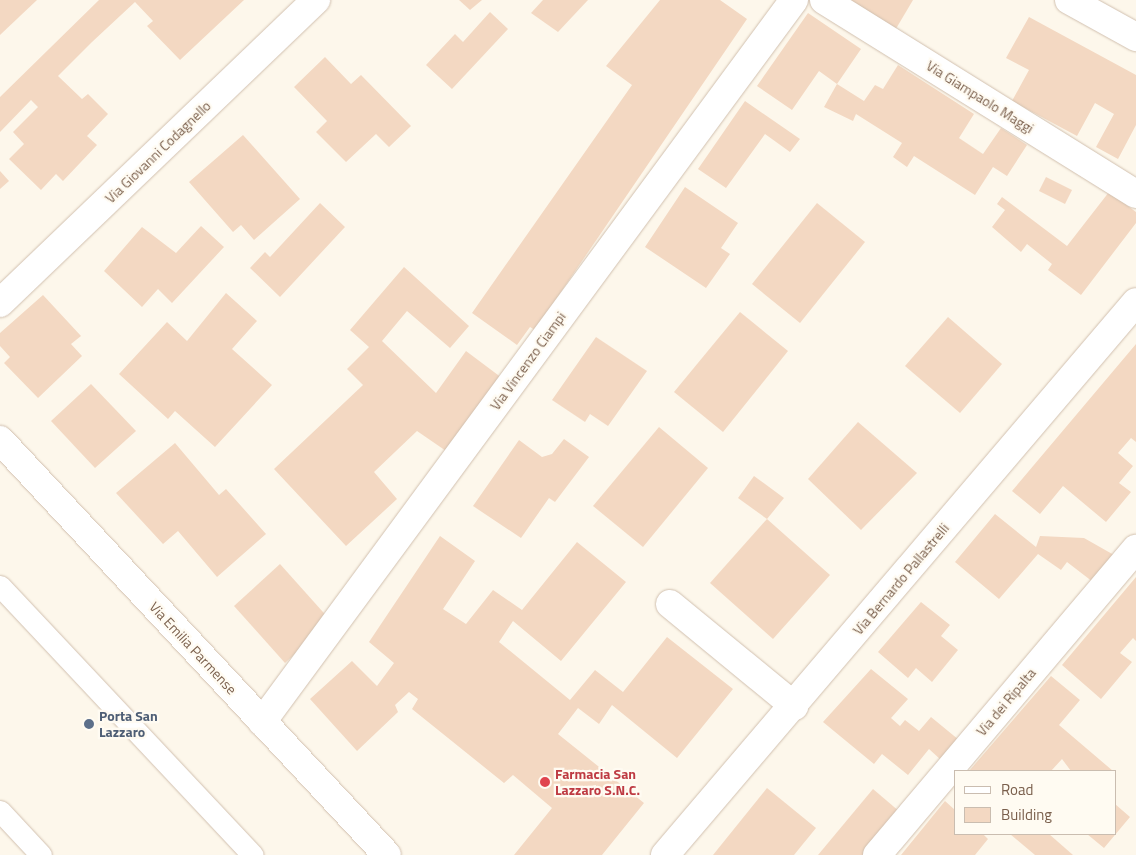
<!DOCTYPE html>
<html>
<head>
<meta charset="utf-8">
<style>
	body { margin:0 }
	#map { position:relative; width:1136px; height:855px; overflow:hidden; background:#fdf7eb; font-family:"Titillium Web",sans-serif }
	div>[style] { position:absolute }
	.building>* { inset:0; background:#f3d8c2 }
	.roads { filter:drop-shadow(0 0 1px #d1c0af) drop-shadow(0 0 1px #d1c0af) }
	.service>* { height:21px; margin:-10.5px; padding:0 10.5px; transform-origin:10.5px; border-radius:10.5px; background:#fff }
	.minor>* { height:28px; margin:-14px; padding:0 14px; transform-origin:14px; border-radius:14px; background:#fff }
	.secondary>* { height:28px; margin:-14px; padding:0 14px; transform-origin:14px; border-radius:14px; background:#fff }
	.dots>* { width:14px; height:14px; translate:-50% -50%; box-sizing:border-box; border:2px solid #fffbf2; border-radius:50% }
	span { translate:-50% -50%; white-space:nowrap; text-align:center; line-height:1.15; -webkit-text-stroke:4.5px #fffbf2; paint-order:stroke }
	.street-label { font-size:14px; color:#7a5f4c }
	.service-label { font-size:14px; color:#4e5e75; font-weight:700 }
	.left { translate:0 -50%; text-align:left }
	.health-label { font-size:14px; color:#be3a42; font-weight:700 }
	.legend { position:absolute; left:954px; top:770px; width:162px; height:65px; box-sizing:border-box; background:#fffbf2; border:1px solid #cabdb0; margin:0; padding:6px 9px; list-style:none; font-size:15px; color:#7a5f4c }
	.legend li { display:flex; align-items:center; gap:10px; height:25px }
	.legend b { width:25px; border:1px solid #cabdb0 }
</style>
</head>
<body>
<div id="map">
	<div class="building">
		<i style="clip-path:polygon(0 0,37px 0,0 35px)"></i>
		<i style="clip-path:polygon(99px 0,244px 0,180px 60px,147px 26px,153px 21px,135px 2px,92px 42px,58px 76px,82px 99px,88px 94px,108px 114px,87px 136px,97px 145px,63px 181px,56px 174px,41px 190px,9px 159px,24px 144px,13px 132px,38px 107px,31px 100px,0 132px,0 97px)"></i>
		<i style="clip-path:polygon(459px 0,482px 0,470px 10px)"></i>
		<i style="clip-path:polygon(543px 0,588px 0,558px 32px,531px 13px)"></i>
		<i style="clip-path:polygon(660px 0,720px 0,747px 19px,535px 330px,530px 327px,517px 345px,472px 313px,632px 85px,606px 66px)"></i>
		<i style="clip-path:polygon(841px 0,913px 0,894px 32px)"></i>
		<i style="clip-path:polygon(490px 12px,508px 29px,452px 89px,426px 65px,455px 34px,463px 42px)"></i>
		<i style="clip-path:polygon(808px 13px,861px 49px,837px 84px,819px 71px,792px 110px,757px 86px)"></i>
		<i style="clip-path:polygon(1029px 17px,1136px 75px,1136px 125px,1118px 159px,1096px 147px,1114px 114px,1095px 103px,1077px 136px,1012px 101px,1029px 70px,1006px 58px)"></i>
		<i style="clip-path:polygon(325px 57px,351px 84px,361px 75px,411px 126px,389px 147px,376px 134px,346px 162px,316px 132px,327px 121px,294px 87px)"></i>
		<i style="clip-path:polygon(898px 65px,974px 114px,959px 138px,983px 154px,1001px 128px,1027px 145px,1007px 176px,993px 167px,975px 195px,914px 156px,907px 167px,893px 157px,902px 143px,856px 114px,853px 121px,824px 107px,837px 84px,864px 101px,875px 85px,883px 89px)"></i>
		<i style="clip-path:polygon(745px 101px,800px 139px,790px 152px,765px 134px,726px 188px,698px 169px)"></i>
		<i style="clip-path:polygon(243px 135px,300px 199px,254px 240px,241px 225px,233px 232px,189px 182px)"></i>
		<i style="clip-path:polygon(0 171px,9px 181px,0 189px)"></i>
		<i style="clip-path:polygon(1046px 177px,1072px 190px,1065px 204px,1039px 191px)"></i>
		<i style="clip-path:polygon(685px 187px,738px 223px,721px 248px,730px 254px,706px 288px,645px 247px)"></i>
		<i style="clip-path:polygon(1109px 192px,1136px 212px,1136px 223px,1081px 295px,1048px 270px,1052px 264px,1027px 244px,1021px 252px,992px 227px,1005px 210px,997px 204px,1002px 197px,1067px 246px)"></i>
		<i style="clip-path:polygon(320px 203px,345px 227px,280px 297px,250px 268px,265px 252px,270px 257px)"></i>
		<i style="clip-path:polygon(817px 203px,865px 242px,800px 323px,752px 284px)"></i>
		<i style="clip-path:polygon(201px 226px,224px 247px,172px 303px,158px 289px,142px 307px,104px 271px,142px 227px,176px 253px)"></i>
		<i style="clip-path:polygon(404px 267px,469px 326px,450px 348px,407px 311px,382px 341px,436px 393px,466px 351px,502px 378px,449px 453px,417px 431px,374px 472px,397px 499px,346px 546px,274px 469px,363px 385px,347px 369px,369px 347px,350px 330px)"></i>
		<i style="clip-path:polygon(226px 293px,257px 321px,232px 349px,272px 385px,215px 447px,175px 411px,168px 419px,119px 374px,167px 322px,187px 341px)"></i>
		<i style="clip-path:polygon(43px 295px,81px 336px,71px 344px,82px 356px,38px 398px,4px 363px,10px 357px,0 346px,0 333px)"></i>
		<i style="clip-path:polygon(740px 312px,788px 351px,723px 432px,674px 392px)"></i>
		<i style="clip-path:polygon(948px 317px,1002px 364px,960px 413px,905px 366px)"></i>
		<i style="clip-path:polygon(596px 337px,647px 371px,608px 426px,590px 414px,585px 422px,552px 400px)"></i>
		<i style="clip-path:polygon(1136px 344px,1136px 442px,1131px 438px,1118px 453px,1133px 466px,1119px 483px,1131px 492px,1106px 522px,1063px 486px,1040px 514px,1012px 491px)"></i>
		<i style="clip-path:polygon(91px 384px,136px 431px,95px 468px,51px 421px)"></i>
		<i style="clip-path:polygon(858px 422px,917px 473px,861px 530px,808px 479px)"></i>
		<i style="clip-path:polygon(659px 427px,708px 468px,643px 547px,593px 506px)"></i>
		<i style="clip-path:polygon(564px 439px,589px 457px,555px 502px,549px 498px,521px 538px,473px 506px,519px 440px,542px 457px,552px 454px)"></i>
		<i style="clip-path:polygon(175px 443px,219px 495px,226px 489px,266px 534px,217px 577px,178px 531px,163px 544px,116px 493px)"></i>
		<i style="clip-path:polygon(754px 476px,784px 498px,767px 519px,738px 498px)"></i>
		<i style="clip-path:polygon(995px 514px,1036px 547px,1040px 536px,1084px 538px,1114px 555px,1093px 582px,1067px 562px,1061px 570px,1038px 554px,999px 599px,955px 562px)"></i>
		<i style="clip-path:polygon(767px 519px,830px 575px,773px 639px,710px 583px)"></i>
		<i style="clip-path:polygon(440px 536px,475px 561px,443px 609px,466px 624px,493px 590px,522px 610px,577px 542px,626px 582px,561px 661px,513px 621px,499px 642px,570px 700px,595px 670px,623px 692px,667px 637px,733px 689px,677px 758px,612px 705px,599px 724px,578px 708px,558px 734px,644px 803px,602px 855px,514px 855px,552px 808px,513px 775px,504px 783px,412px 709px,418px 699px,409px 692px,395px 705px,398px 712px,357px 751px,310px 699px,352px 661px,377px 686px,394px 663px,369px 642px)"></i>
		<i style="clip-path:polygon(280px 564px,331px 621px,285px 663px,234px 606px)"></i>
		<i style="clip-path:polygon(1136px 577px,1136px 641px,1133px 638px,1120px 653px,1132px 662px,1101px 699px,1062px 665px)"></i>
		<i style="clip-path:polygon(921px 602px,950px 625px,941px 636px,958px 650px,932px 682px,916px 668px,908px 678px,878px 652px)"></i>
		<i style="clip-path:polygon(871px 669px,908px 699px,891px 718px,900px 726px,905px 720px,919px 731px,931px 717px,959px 740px,941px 760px,929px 749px,908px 775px,882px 754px,874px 764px,823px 722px)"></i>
		<i style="clip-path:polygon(1051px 676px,1080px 700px,1059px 725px,1113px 771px,1071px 771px,1062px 759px,1051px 771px,969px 771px)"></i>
		<i style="clip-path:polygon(767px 788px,816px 828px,794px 855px,713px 855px)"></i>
		<i style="clip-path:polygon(873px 789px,900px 812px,863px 855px,818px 855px)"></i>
		<i style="clip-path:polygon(945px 801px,955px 810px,955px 834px,983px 834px,988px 839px,975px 855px,901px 855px)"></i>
		<i style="clip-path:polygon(1115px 804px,1130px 817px,1104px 848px,1087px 834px,1115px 834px)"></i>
		<i style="clip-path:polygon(1010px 834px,1049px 834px,1073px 855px,1035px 855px)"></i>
	</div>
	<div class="roads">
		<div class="service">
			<i style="left:0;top:586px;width:369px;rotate:46.8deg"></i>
			<i style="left:0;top:811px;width:60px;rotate:47deg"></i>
		</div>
		<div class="minor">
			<i style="left:824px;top:0;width:367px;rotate:31.9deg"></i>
			<i style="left:1069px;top:0;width:77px;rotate:28.9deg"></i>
			<i style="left:0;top:303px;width:438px;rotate:-43.8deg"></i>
			<i style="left:670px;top:604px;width:161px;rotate:39.4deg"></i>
			<i style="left:262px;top:722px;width:897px;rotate:-53.62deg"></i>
			<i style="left:665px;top:855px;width:726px;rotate:-49.58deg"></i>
			<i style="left:877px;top:855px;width:401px;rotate:-49.8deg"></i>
		</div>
		<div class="secondary">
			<i style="left:0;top:440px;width:567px;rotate:47deg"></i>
		</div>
	</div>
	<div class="dots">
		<i style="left:89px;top:724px;background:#5c6f8a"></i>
		<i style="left:545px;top:782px;background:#e0444e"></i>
	</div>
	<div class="street-label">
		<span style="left:980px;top:97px;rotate:32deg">Via Giampaolo Maggi</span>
		<span style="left:158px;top:152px;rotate:-44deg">Via Giovanni Codagnello</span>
		<span style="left:528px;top:361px;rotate:-54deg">Via Vincenzo Ciampi</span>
		<span style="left:901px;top:579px;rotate:-50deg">Via Bernardo Pallastrelli</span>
		<span style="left:193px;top:648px;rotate:47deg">Via Emilia Parmense</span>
		<span style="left:1006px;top:702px;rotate:-50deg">Via dei Ripalta</span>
	</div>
	<div class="service-label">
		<span class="left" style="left:99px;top:724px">Porta San<br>Lazzaro</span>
	</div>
	<div class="health-label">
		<span class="left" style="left:555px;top:782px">Farmacia San<br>Lazzaro S.N.C.</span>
	</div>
	<ul class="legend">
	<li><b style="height:6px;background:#fff"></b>Road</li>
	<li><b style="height:14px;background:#f3d8c2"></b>Building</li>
	</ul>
</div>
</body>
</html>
